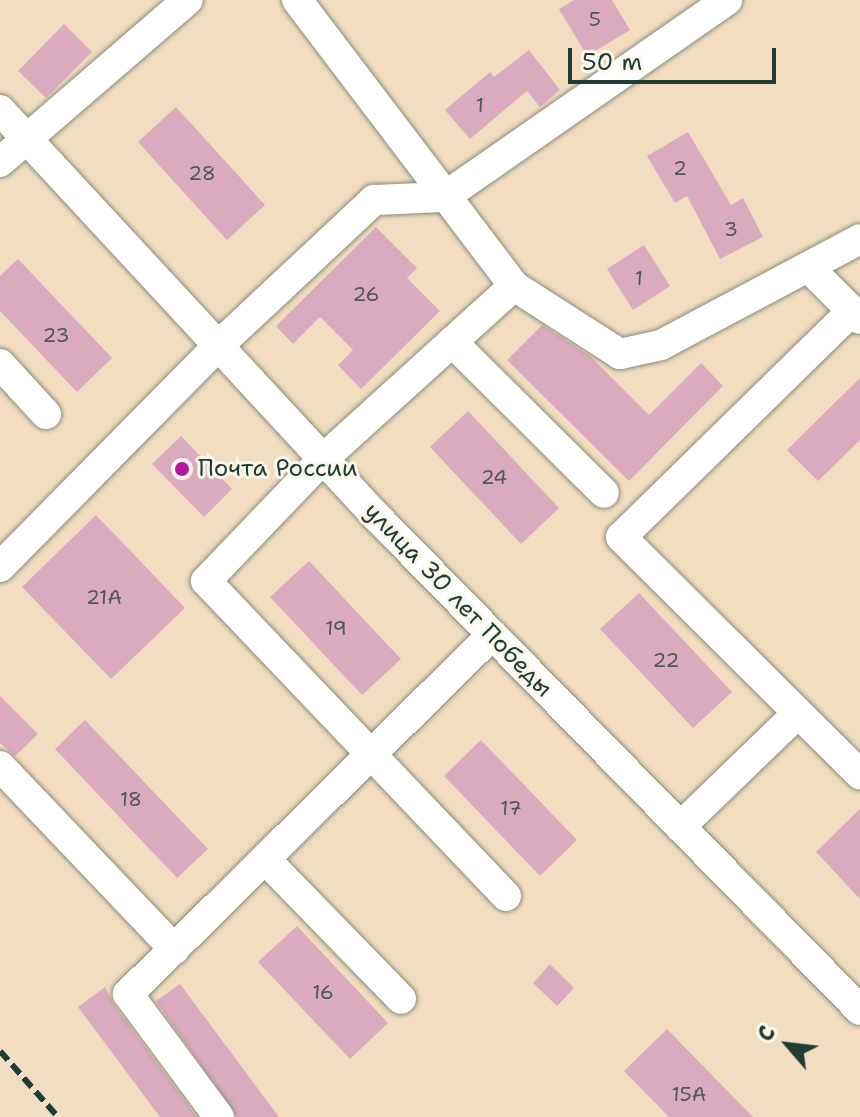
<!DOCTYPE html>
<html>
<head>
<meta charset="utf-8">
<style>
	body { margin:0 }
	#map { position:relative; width:860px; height:1117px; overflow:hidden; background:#f2ddc0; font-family:"Shantell Sans",sans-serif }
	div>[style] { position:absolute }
	.building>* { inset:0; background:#daaabf }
	.roads { filter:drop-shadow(0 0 2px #888d7a) drop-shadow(0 0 2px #888d7a) }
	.minor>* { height:30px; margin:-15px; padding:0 15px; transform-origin:15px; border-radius:15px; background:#fff }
	.rail>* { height:6px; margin-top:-3px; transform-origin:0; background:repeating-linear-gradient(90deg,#1f3d34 0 12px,transparent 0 18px) }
	.dots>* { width:22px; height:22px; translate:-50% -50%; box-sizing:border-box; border:4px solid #fbf7ec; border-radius:50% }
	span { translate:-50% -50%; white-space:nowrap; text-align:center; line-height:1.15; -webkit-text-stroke:6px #fbf7ec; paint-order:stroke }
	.number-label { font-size:20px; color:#4e5857 }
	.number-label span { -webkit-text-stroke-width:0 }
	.poi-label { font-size:24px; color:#1f3d34 }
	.left { translate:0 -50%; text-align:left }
	.street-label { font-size:24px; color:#1f3d34 }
	.north { position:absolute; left:748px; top:1005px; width:80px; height:80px; -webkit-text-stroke:6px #fbf7ec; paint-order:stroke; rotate:298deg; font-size:22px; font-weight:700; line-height:32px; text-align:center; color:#1f3d34 }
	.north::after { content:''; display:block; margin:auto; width:28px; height:36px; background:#1f3d34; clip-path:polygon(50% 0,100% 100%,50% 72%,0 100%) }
	.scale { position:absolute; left:568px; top:48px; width:208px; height:36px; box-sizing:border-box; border:4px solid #1f3d34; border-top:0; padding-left:10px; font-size:24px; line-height:28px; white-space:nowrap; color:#1f3d34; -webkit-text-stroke:6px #fbf7ec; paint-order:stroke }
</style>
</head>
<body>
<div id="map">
	<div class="building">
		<i style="clip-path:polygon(574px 0,612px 0,630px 30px,587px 56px,559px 9px)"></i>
		<i style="clip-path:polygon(64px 24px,92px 52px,46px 98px,18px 71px)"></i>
		<i style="clip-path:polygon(529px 50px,560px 90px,540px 107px,527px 91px,470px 139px,445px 110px,490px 72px,494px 77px)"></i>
		<i style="clip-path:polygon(176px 107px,265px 205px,227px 240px,138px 142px)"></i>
		<i style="clip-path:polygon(688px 132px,731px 205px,743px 198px,763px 237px,720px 259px,687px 196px,675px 203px,647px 156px)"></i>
		<i style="clip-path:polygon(376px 227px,417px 268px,407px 278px,440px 311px,361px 389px,338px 365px,353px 350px,320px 317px,293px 344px,276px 326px)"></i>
		<i style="clip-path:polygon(644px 245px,670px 286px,633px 310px,607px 269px)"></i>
		<i style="clip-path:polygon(18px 259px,112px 358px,77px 392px,0 311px,0 276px)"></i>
		<i style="clip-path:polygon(542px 325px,590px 356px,649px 415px,701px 363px,723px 386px,629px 481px,507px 360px)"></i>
		<i style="clip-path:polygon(860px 378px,860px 440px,818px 481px,787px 450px)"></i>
		<i style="clip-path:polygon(468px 411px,559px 508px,521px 544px,430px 447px)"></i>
		<i style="clip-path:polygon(181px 436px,232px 489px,204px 517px,152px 464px)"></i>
		<i style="clip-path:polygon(96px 515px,185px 608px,111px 679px,22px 587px)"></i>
		<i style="clip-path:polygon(309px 561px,401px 659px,362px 695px,270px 597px)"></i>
		<i style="clip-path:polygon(639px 593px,732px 692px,693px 728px,600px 629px)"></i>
		<i style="clip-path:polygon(0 696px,38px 734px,15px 756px,0 743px)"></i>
		<i style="clip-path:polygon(85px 720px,208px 849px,177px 878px,55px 749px)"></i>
		<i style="clip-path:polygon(481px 740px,577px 840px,540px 876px,444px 776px)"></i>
		<i style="clip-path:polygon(860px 809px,860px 899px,816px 852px)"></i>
		<i style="clip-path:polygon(297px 926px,388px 1023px,350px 1059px,258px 962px)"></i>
		<i style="clip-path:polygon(550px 964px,574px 988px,557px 1006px,533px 983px)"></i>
		<i style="clip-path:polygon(180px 984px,279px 1117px,237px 1117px,156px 1001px)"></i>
		<i style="clip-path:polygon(105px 987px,114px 1005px,197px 1117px,160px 1117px,78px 1007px)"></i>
		<i style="clip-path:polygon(667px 1029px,753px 1117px,669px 1117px,624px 1071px)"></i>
	</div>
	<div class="roads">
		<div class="minor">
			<i style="left:297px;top:0;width:359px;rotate:52.8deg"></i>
			<i style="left:0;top:110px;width:549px;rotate:47.21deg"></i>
			<i style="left:373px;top:513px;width:696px;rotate:45.58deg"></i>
			<i style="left:0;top:162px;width:248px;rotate:-40.8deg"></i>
			<i style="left:809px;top:268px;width:72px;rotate:45deg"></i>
			<i style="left:852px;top:311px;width:323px;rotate:135.6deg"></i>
			<i style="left:621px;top:537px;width:337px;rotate:44.8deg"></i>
			<i style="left:452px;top:342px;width:214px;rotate:44.8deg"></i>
			<i style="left:0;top:364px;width:68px;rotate:47.4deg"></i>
			<i style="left:0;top:567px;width:310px;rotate:-45.4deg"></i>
			<i style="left:218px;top:346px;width:214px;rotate:-43.1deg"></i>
			<i style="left:374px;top:200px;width:70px;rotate:-2.5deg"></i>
			<i style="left:444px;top:197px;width:345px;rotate:-34.8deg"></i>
			<i style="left:0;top:766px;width:253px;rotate:46.4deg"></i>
			<i style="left:680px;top:827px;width:164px;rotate:-44deg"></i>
			<i style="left:265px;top:859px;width:195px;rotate:45.8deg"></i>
			<i style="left:506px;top:896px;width:435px;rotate:-133.6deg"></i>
			<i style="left:206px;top:581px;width:169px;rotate:-46.2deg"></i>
			<i style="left:323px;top:459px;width:258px;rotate:-42.2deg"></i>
			<i style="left:514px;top:286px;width:126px;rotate:32.7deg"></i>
			<i style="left:620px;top:354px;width:42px;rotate:-12.4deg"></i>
			<i style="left:661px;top:345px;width:225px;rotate:-28deg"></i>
			<i style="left:219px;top:1117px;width:153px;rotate:-126.5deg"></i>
			<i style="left:128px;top:994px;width:511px;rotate:-44.6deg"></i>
		</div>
	</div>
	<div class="rail">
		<i style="left:0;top:1051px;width:88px;rotate:48.7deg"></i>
	</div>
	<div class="dots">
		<i style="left:182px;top:469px;background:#b5179e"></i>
	</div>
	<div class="number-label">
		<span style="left:595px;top:19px">5</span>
		<span style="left:480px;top:105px">1</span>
		<span style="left:680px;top:168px">2</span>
		<span style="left:202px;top:173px">28</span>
		<span style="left:731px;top:229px">3</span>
		<span style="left:639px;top:278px">1</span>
		<span style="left:366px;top:294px">26</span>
		<span style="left:56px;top:335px">23</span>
		<span style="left:494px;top:477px">24</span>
		<span style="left:104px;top:597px">21А</span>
		<span style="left:336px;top:628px">19</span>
		<span style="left:666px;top:660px">22</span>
		<span style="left:131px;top:799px">18</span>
		<span style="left:511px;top:808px">17</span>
		<span style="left:323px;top:992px">16</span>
		<span style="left:689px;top:1094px">15А</span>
	</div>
	<div class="poi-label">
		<span class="left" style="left:198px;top:469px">Почта России</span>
	</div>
	<div class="street-label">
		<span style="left:458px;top:600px;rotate:46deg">улица 30 лет Победы</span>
	</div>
	<div class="north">С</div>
	<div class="scale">50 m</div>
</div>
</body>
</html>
